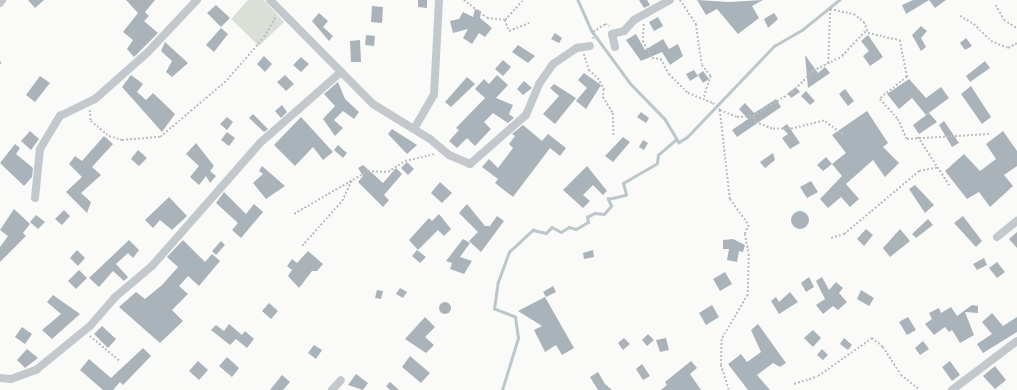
<!DOCTYPE html>
<html>
<head>
<meta charset="utf-8">
<style>
	body { margin:0 }
	#map { position:relative; width:1017px; height:390px; overflow:hidden; background:#fafaf8; font-family:"PT Sans Narrow",sans-serif }
	div>[style] { position:absolute }
	.green>* { inset:0; background:#dadfd7 }
	.stream>* { height:2.5px; margin:-1.25px; padding:0 1.25px; transform-origin:1.25px; border-radius:1.25px; background:#bbc7cb }
	.building>* { inset:0; background:#aab3b9 }
	.round { border-radius:50% }
	.path>* { height:1.5px; margin-top:-0.75px; transform-origin:0; background:repeating-linear-gradient(90deg,#bbbfc2 0 2px,transparent 0 4px) }
	.minor>* { height:8px; margin:-4px; padding:0 4px; transform-origin:4px; border-radius:4px; background:#c3c8cc }
	span { translate:-50% -50%; white-space:nowrap; text-align:center; line-height:1.15; -webkit-text-stroke:4px #fff; paint-order:stroke }
</style>
</head>
<body>
<div id="map">
	<div class="green">
		<i style="clip-path:polygon(248px 0,264px 0,284px 22px,259px 46px,231px 19px)"></i>
	</div>
	<div class="stream">
		<i style="left:578px;top:0;width:34px;rotate:66deg"></i>
		<i style="left:592px;top:31px;width:64px;rotate:53.8deg"></i>
		<i style="left:630px;top:83px;width:50px;rotate:45.8deg"></i>
		<i style="left:665px;top:119px;width:27px;rotate:59deg"></i>
		<i style="left:502px;top:390px;width:54px;rotate:-72.9deg"></i>
		<i style="left:518px;top:338px;width:21px;rotate:-98deg"></i>
		<i style="left:515px;top:317px;width:22px;rotate:-159deg"></i>
		<i style="left:494px;top:309px;width:27px;rotate:-82deg"></i>
		<i style="left:498px;top:282px;width:32px;rotate:-70deg"></i>
		<i style="left:509px;top:252px;width:33px;rotate:-43deg"></i>
		<i style="left:533px;top:230px;width:13px;rotate:13deg"></i>
		<i style="left:546px;top:233px;width:8px;rotate:-45deg"></i>
		<i style="left:552px;top:227px;width:10px;rotate:29deg"></i>
		<i style="left:561px;top:232px;width:9px;rotate:-32deg"></i>
		<i style="left:569px;top:227px;width:7px;rotate:16deg"></i>
		<i style="left:576px;top:229px;width:14px;rotate:-30deg"></i>
		<i style="left:588px;top:222px;width:5px;rotate:-101deg"></i>
		<i style="left:587px;top:217px;width:9px;rotate:-27deg"></i>
		<i style="left:595px;top:213px;width:9px;rotate:6deg"></i>
		<i style="left:604px;top:214px;width:11px;rotate:-49deg"></i>
		<i style="left:611px;top:206px;width:8px;rotate:-113deg"></i>
		<i style="left:608px;top:199px;width:18px;rotate:-13deg"></i>
		<i style="left:626px;top:195px;width:12px;rotate:-104deg"></i>
		<i style="left:623px;top:183px;width:39px;rotate:-30deg"></i>
		<i style="left:657px;top:163px;width:8px;rotate:-83deg"></i>
		<i style="left:658px;top:155px;width:23px;rotate:-41deg"></i>
		<i style="left:675px;top:140px;width:4px;rotate:27deg"></i>
		<i style="left:679px;top:142px;width:9px;rotate:-32deg"></i>
		<i style="left:687px;top:137px;width:126px;rotate:-46.3deg"></i>
		<i style="left:774px;top:46px;width:32px;rotate:-30deg"></i>
		<i style="left:802px;top:30px;width:48px;rotate:-39deg"></i>
	</div>
	<div class="building">
		<i style="clip-path:polygon(28px 0,44px 0,35px 8px)"></i>
		<i style="clip-path:polygon(126px 0,155px 0,145px 12px,149px 16px,144px 21px,158px 33px,134px 57px,127px 49px,133px 40px,123px 32px,138px 13px)"></i>
		<i style="clip-path:polygon(418px 0,427px 0,427px 8px,418px 7px)"></i>
		<i style="clip-path:polygon(639px 0,647px 0,650px 5px,644px 8px)"></i>
		<i style="clip-path:polygon(697px 0,729px 2px,763px 0,752px 6px,759px 18px,738px 34px,717px 9px,706px 15px)"></i>
		<i style="clip-path:polygon(913px 0,929px 0,906px 14px,902px 5px)"></i>
		<i style="clip-path:polygon(929px 0,946px 0,935px 8px)"></i>
		<i style="clip-path:polygon(216px 5px,230px 18px,221px 27px,207px 13px)"></i>
		<i style="clip-path:polygon(372px 6px,383px 7px,382px 23px,371px 22px)"></i>
		<i style="clip-path:polygon(475px 9px,481px 11px,480px 18px,492px 28px,485px 37px,479px 33px,472px 44px,463px 38px,468px 29px,453px 33px,450px 21px,459px 19px,463px 12px,473px 17px)"></i>
		<i style="clip-path:polygon(319px 13px,328px 21px,323px 27px,333px 36px,329px 41px,312px 21px)"></i>
		<i style="clip-path:polygon(774px 13px,778px 19px,768px 28px,764px 19px)"></i>
		<i style="clip-path:polygon(658px 17px,663px 26px,654px 31px,649px 22px)"></i>
		<i style="clip-path:polygon(921px 26px,927px 31px,921px 38px,926px 47px,921px 51px,912px 35px)"></i>
		<i style="clip-path:polygon(221px 28px,228px 34px,214px 52px,206px 45px)"></i>
		<i style="clip-path:polygon(555px 33px,562px 38px,559px 43px,551px 39px)"></i>
		<i style="clip-path:polygon(636px 34px,645px 50px,663px 39px,669px 49px,678px 44px,683px 56px,670px 65px,662px 52px,641px 61px,626px 40px)"></i>
		<i style="clip-path:polygon(366px 35px,375px 36px,374px 46px,365px 45px)"></i>
		<i style="clip-path:polygon(868px 35px,883px 57px,870px 66px,863px 56px,869px 51px,861px 41px)"></i>
		<i style="clip-path:polygon(966px 38px,972px 46px,965px 50px,960px 43px)"></i>
		<i style="clip-path:polygon(360px 40px,361px 62px,351px 62px,350px 41px)"></i>
		<i style="clip-path:polygon(165px 42px,188px 63px,172px 77px,166px 72px,172px 61px,161px 51px)"></i>
		<i style="clip-path:polygon(518px 45px,535px 56px,528px 63px,512px 52px)"></i>
		<i style="clip-path:polygon(805px 55px,818px 73px,825px 67px,830px 73px,808px 88px)"></i>
		<i style="clip-path:polygon(264px 56px,272px 64px,265px 72px,257px 64px)"></i>
		<i style="clip-path:polygon(301px 57px,309px 64px,301px 72px,293px 65px)"></i>
		<i style="clip-path:polygon(503px 60px,511px 67px,503px 76px,495px 69px)"></i>
		<i style="clip-path:polygon(985px 61px,990px 68px,970px 82px,966px 76px)"></i>
		<i style="clip-path:polygon(694px 70px,698px 76px,690px 81px,686px 74px)"></i>
		<i style="clip-path:polygon(703px 71px,709px 79px,703px 83px,698px 75px)"></i>
		<i style="clip-path:polygon(584px 73px,601px 85px,586px 109px,576px 101px,587px 88px,578px 80px)"></i>
		<i style="clip-path:polygon(131px 75px,143px 84px,137px 92px,146px 100px,153px 93px,175px 114px,162px 132px,122px 87px)"></i>
		<i style="clip-path:polygon(285px 75px,294px 84px,286px 91px,277px 82px)"></i>
		<i style="clip-path:polygon(497px 75px,508px 85px,496px 98px,513px 105px,509px 114px,514px 118px,508px 123px,493px 113px,484px 122px,491px 129px,475px 146px,467px 138px,457px 148px,449px 141px,459px 130px,456px 128px,485px 98px,475px 89px,484px 79px,489px 84px)"></i>
		<i style="clip-path:polygon(40px 76px,50px 83px,35px 102px,26px 95px)"></i>
		<i style="clip-path:polygon(467px 77px,475px 84px,451px 107px,445px 102px)"></i>
		<i style="clip-path:polygon(909px 79px,926px 98px,941px 87px,949px 98px,926px 115px,912px 98px,899px 109px,887px 94px)"></i>
		<i style="clip-path:polygon(524px 81px,532px 88px,523px 95px,517px 89px)"></i>
		<i style="clip-path:polygon(338px 82px,345px 99px,359px 112px,354px 119px,343px 111px,334px 120px,343px 128px,335px 136px,323px 119px,335px 106px,324px 94px)"></i>
		<i style="clip-path:polygon(554px 84px,576px 98px,555px 124px,543px 114px,559px 96px,550px 88px)"></i>
		<i style="clip-path:polygon(971px 86px,991px 117px,982px 124px,961px 94px)"></i>
		<i style="clip-path:polygon(796px 87px,800px 92px,791px 98px,788px 93px)"></i>
		<i style="clip-path:polygon(845px 89px,854px 101px,848px 106px,839px 94px)"></i>
		<i style="clip-path:polygon(806px 91px,815px 101px,810px 105px,801px 96px)"></i>
		<i style="clip-path:polygon(776px 99px,781px 107px,737px 137px,732px 130px,748px 119px,739px 109px,745px 103px,754px 113px)"></i>
		<i style="clip-path:polygon(282px 105px,287px 112px,281px 118px,275px 111px)"></i>
		<i style="clip-path:polygon(867px 111px,888px 143px,883px 147px,899px 163px,885px 177px,873px 160px,846px 184px,859px 199px,850px 207px,841px 197px,828px 208px,820px 199px,842px 176px,832px 164px,846px 153px,832px 135px)"></i>
		<i style="clip-path:polygon(641px 112px,649px 118px,646px 123px,637px 117px)"></i>
		<i style="clip-path:polygon(929px 113px,937px 122px,919px 134px,913px 125px)"></i>
		<i style="clip-path:polygon(253px 114px,268px 129px,264px 132px,249px 118px)"></i>
		<i style="clip-path:polygon(227px 117px,233px 122px,227px 130px,220px 124px)"></i>
		<i style="clip-path:polygon(301px 117px,333px 152px,323px 160px,313px 147px,295px 166px,274px 145px)"></i>
		<i style="clip-path:polygon(944px 121px,959px 143px,952px 147px,939px 125px)"></i>
		<i style="clip-path:polygon(787px 124px,800px 143px,790px 149px,782px 138px,788px 134px,782px 128px)"></i>
		<i style="clip-path:polygon(523px 125px,542px 141px,548px 134px,566px 148px,560px 156px,550px 148px,513px 197px,495px 183px,498px 179px,482px 167px,489px 159px,498px 168px,513px 148px,509px 144px,515px 136px,512px 134px)"></i>
		<i style="clip-path:polygon(392px 129px,417px 145px,407px 154px,388px 134px)"></i>
		<i style="clip-path:polygon(30px 131px,39px 139px,31px 150px,21px 141px)"></i>
		<i style="clip-path:polygon(1003px 131px,1017px 151px,1017px 166px,1004px 175px,1013px 186px,990px 207px,979px 192px,967px 199px,945px 171px,964px 154px,980px 171px,996px 159px,986px 144px)"></i>
		<i style="clip-path:polygon(227px 132px,235px 138px,229px 146px,221px 140px)"></i>
		<i style="clip-path:polygon(104px 136px,113px 144px,92px 167px,101px 175px,81px 193px,91px 202px,87px 213px,66px 192px,82px 177px,69px 164px,75px 156px,82px 161px)"></i>
		<i style="clip-path:polygon(623px 137px,630px 142px,613px 162px,605px 156px)"></i>
		<i style="clip-path:polygon(643px 140px,648px 143px,644px 150px,639px 147px)"></i>
		<i style="clip-path:polygon(196px 143px,214px 166px,210px 171px,216px 176px,210px 183px,206px 176px,199px 185px,190px 177px,199px 166px,186px 154px)"></i>
		<i style="clip-path:polygon(15px 144px,20px 148px,16px 154px,33px 168px,32px 177px,24px 186px,0 163px)"></i>
		<i style="clip-path:polygon(338px 145px,347px 153px,343px 158px,334px 150px)"></i>
		<i style="clip-path:polygon(138px 150px,147px 158px,139px 166px,131px 159px)"></i>
		<i style="clip-path:polygon(773px 153px,775px 160px,765px 168px,760px 162px)"></i>
		<i style="clip-path:polygon(826px 157px,832px 164px,823px 171px,817px 165px)"></i>
		<i style="clip-path:polygon(407px 162px,414px 169px,408px 175px,401px 168px)"></i>
		<i style="clip-path:polygon(363px 165px,383px 183px,396px 168px,402px 174px,384px 195px,389px 200px,383px 207px,358px 182px,363px 176px,358px 168px)"></i>
		<i style="clip-path:polygon(262px 166px,285px 186px,266px 199px,253px 183px,263px 174px,259px 171px)"></i>
		<i style="clip-path:polygon(587px 166px,607px 191px,603px 195px,593px 185px,583px 195px,590px 201px,583px 208px,563px 190px)"></i>
		<i style="clip-path:polygon(811px 181px,818px 192px,807px 198px,800px 187px)"></i>
		<i style="clip-path:polygon(440px 182px,452px 193px,442px 203px,431px 193px)"></i>
		<i style="clip-path:polygon(915px 185px,934px 205px,925px 213px,909px 189px)"></i>
		<i style="clip-path:polygon(224px 192px,246px 214px,254px 204px,263px 212px,241px 238px,232px 230px,238px 223px,216px 203px)"></i>
		<i style="clip-path:polygon(169px 197px,187px 216px,172px 230px,160px 220px,153px 228px,145px 220px)"></i>
		<i style="clip-path:polygon(467px 204px,485px 226px,490px 226px,497px 216px,504px 221px,481px 252px,469px 241px,478px 232px,459px 213px)"></i>
		<i style="clip-path:polygon(14px 209px,30px 224px,23px 233px,26px 236px,0 262px,0 247px,8px 236px,0 230px)"></i>
		<i style="clip-path:polygon(64px 210px,70px 216px,62px 225px,55px 219px)"></i>
		<i class="round" style="left:791px;top:211px;width:18px;height:18px"></i>
		<i style="clip-path:polygon(439px 214px,451px 229px,444px 236px,438px 230px,418px 250px,409px 240px,429px 218px,432px 221px)"></i>
		<i style="clip-path:polygon(36px 215px,45px 222px,38px 229px,30px 222px)"></i>
		<i style="clip-path:polygon(963px 216px,982px 241px,976px 247px,954px 223px)"></i>
		<i style="clip-path:polygon(928px 219px,933px 225px,916px 238px,912px 234px)"></i>
		<i style="clip-path:polygon(866px 229px,873px 235px,864px 246px,857px 239px)"></i>
		<i style="clip-path:polygon(900px 229px,910px 241px,890px 257px,883px 248px)"></i>
		<i style="clip-path:polygon(1017px 232px,1017px 248px,1009px 239px)"></i>
		<i style="clip-path:polygon(463px 239px,470px 243px,460px 257px,472px 261px,464px 274px,450px 269px,452px 263px,446px 261px)"></i>
		<i style="clip-path:polygon(733px 239px,745px 245px,743px 252px,739px 251px,737px 262px,727px 260px,729px 249px,723px 249px,723px 240px)"></i>
		<i style="clip-path:polygon(129px 240px,139px 250px,133px 258px,128px 253px,116px 264px,128px 277px,124px 281px,113px 271px,99px 287px,89px 278px)"></i>
		<i style="clip-path:polygon(183px 240px,205px 262px,212px 254px,220px 261px,199px 286px,188px 276px,179px 286px,188px 294px,172px 310px,183px 321px,160px 343px,119px 307px,136px 292px,145px 299px,162px 285px,178px 267px,167px 257px)"></i>
		<i style="clip-path:polygon(221px 241px,225px 245px,216px 255px,212px 251px)"></i>
		<i style="clip-path:polygon(77px 250px,85px 258px,78px 266px,70px 258px)"></i>
		<i style="clip-path:polygon(417px 250px,426px 257px,420px 263px,412px 256px)"></i>
		<i style="clip-path:polygon(593px 250px,594px 257px,584px 259px,583px 253px)"></i>
		<i style="clip-path:polygon(308px 251px,323px 264px,317px 271px,312px 271px,299px 288px,288px 276px,292px 270px,287px 266px,292px 259px,297px 263px)"></i>
		<i style="clip-path:polygon(984px 258px,987px 265px,977px 270px,973px 264px)"></i>
		<i style="clip-path:polygon(997px 262px,1005px 272px,997px 278px,989px 268px)"></i>
		<i style="clip-path:polygon(79px 270px,87px 278px,76px 289px,68px 281px)"></i>
		<i style="clip-path:polygon(725px 272px,732px 284px,720px 291px,713px 279px)"></i>
		<i style="clip-path:polygon(809px 277px,814px 287px,806px 292px,801px 283px)"></i>
		<i style="clip-path:polygon(822px 277px,829px 290px,836px 282px,843px 288px,839px 293px,847px 302px,838px 310px,833px 306px,823px 314px,816px 305px,825px 299px,816px 281px)"></i>
		<i style="clip-path:polygon(553px 286px,556px 292px,546px 297px,543px 292px)"></i>
		<i style="clip-path:polygon(400px 288px,407px 292px,403px 298px,396px 294px)"></i>
		<i style="clip-path:polygon(377px 290px,383px 291px,381px 299px,375px 298px)"></i>
		<i style="clip-path:polygon(861px 290px,874px 298px,869px 306px,857px 299px)"></i>
		<i style="clip-path:polygon(790px 292px,798px 302px,779px 314px,771px 301px,776px 297px,779px 302px)"></i>
		<i style="clip-path:polygon(53px 295px,80px 314px,52px 339px,42px 330px,61px 314px,47px 302px)"></i>
		<i style="clip-path:polygon(545px 297px,574px 348px,562px 355px,556px 345px,545px 352px,534px 330px,542px 326px,518px 311px)"></i>
		<i class="round" style="left:439px;top:302px;width:12px;height:12px"></i>
		<i style="clip-path:polygon(269px 303px,278px 311px,271px 319px,262px 311px)"></i>
		<i style="clip-path:polygon(712px 305px,719px 317px,706px 325px,699px 313px)"></i>
		<i style="clip-path:polygon(972px 305px,978px 306px,978px 313px,965px 312px,974px 335px,960px 343px,952px 330px,949px 332px,945px 327px,934px 335px,925px 324px,932px 319px,929px 313px,939px 308px,941px 313px,951px 307px,957px 316px)"></i>
		<i style="clip-path:polygon(992px 313px,1003px 326px,1017px 317px,1017px 332px,983px 353px,977px 344px,992px 334px,982px 322px)"></i>
		<i style="clip-path:polygon(425px 317px,435px 327px,425px 337px,434px 345px,426px 353px,405px 339px)"></i>
		<i style="clip-path:polygon(908px 317px,916px 330px,907px 335px,899px 322px)"></i>
		<i style="clip-path:polygon(229px 324px,242px 335px,245px 331px,254px 339px,247px 348px,236px 339px,230px 345px,211px 330px,216px 325px,224px 331px)"></i>
		<i style="clip-path:polygon(758px 324px,786px 363px,780px 367px,773px 363px,757px 375px,770px 390px,748px 390px,728px 364px,741px 354px,747px 362px,761px 352px,751px 330px)"></i>
		<i style="clip-path:polygon(102px 326px,116px 339px,108px 348px,94px 334px)"></i>
		<i style="clip-path:polygon(22px 327px,32px 334px,25px 344px,15px 337px)"></i>
		<i style="clip-path:polygon(813px 330px,821px 338px,813px 347px,804px 338px)"></i>
		<i style="clip-path:polygon(648px 334px,654px 340px,647px 346px,642px 340px)"></i>
		<i style="clip-path:polygon(624px 338px,630px 344px,623px 350px,618px 343px)"></i>
		<i style="clip-path:polygon(666px 338px,669px 350px,660px 352px,656px 340px)"></i>
		<i style="clip-path:polygon(844px 338px,852px 345px,848px 350px,840px 344px)"></i>
		<i style="clip-path:polygon(923px 341px,929px 349px,920px 355px,915px 348px)"></i>
		<i style="clip-path:polygon(314px 345px,322px 350px,316px 359px,308px 353px)"></i>
		<i style="clip-path:polygon(143px 348px,151px 356px,123px 385px,120px 382px,113px 390px,103px 390px,80px 370px,89px 359px,111px 378px)"></i>
		<i style="clip-path:polygon(27px 349px,38px 358px,25px 368px,17px 360px)"></i>
		<i style="clip-path:polygon(822px 349px,828px 355px,823px 360px,817px 355px)"></i>
		<i style="clip-path:polygon(410px 356px,430px 373px,421px 383px,402px 367px)"></i>
		<i style="clip-path:polygon(227px 357px,239px 368px,232px 377px,219px 366px)"></i>
		<i style="clip-path:polygon(198px 361px,208px 370px,199px 380px,189px 371px)"></i>
		<i style="clip-path:polygon(691px 361px,697px 368px,690px 374px,701px 390px,661px 390px,667px 385px,665px 382px)"></i>
		<i style="clip-path:polygon(950px 361px,960px 375px,952px 381px,942px 367px)"></i>
		<i style="clip-path:polygon(642px 364px,650px 376px,643px 380px,636px 369px)"></i>
		<i style="clip-path:polygon(995px 366px,1006px 380px,995px 389px,983px 376px)"></i>
		<i style="clip-path:polygon(598px 372px,605px 384px,612px 390px,598px 390px,590px 377px)"></i>
		<i style="clip-path:polygon(356px 374px,368px 383px,363px 390px,348px 385px)"></i>
		<i style="clip-path:polygon(282px 375px,290px 382px,283px 390px,270px 390px)"></i>
		<i style="clip-path:polygon(390px 382px,399px 390px,390px 390px,386px 386px)"></i>
	</div>
	<div class="path">
		<i style="left:464px;top:0;width:29px;rotate:38deg"></i>
		<i style="left:487px;top:18px;width:18px;rotate:6deg"></i>
		<i style="left:505px;top:20px;width:12px;rotate:70deg"></i>
		<i style="left:509px;top:31px;width:22px;rotate:-22deg"></i>
		<i style="left:680px;top:0;width:29px;rotate:56deg"></i>
		<i style="left:696px;top:24px;width:41px;rotate:81.7deg"></i>
		<i style="left:702px;top:65px;width:14px;rotate:51deg"></i>
		<i style="left:711px;top:76px;width:23px;rotate:108deg"></i>
		<i style="left:996px;top:5px;width:17px;rotate:62deg"></i>
		<i style="left:1004px;top:20px;width:15px;rotate:32deg"></i>
		<i style="left:960px;top:16px;width:16px;rotate:30deg"></i>
		<i style="left:974px;top:24px;width:24px;rotate:45deg"></i>
		<i style="left:991px;top:41px;width:18px;rotate:22deg"></i>
		<i style="left:1008px;top:48px;width:10px;rotate:-29deg"></i>
		<i style="left:505px;top:20px;width:27px;rotate:-48deg"></i>
		<i style="left:644px;top:24px;width:17px;rotate:93deg"></i>
		<i style="left:643px;top:41px;width:19px;rotate:62deg"></i>
		<i style="left:652px;top:58px;width:9px;rotate:6deg"></i>
		<i style="left:661px;top:59px;width:17px;rotate:62deg"></i>
		<i style="left:669px;top:74px;width:27px;rotate:45deg"></i>
		<i style="left:688px;top:93px;width:27px;rotate:22deg"></i>
		<i style="left:713px;top:103px;width:10px;rotate:45deg"></i>
		<i style="left:720px;top:110px;width:90px;rotate:83.6deg"></i>
		<i style="left:730px;top:199px;width:32px;rotate:54deg"></i>
		<i style="left:749px;top:225px;width:10px;rotate:114deg"></i>
		<i style="left:745px;top:234px;width:20px;rotate:79deg"></i>
		<i style="left:749px;top:254px;width:41px;rotate:91.4deg"></i>
		<i style="left:748px;top:295px;width:51px;rotate:120.6deg"></i>
		<i style="left:722px;top:339px;width:26px;rotate:92deg"></i>
		<i style="left:721px;top:365px;width:26px;rotate:72deg"></i>
		<i style="left:593px;top:39px;width:7px;rotate:-90deg"></i>
		<i style="left:593px;top:32px;width:14px;rotate:-34deg"></i>
		<i style="left:605px;top:24px;width:5px;rotate:22deg"></i>
		<i style="left:584px;top:54px;width:17px;rotate:73deg"></i>
		<i style="left:589px;top:70px;width:12px;rotate:42deg"></i>
		<i style="left:598px;top:78px;width:13px;rotate:61deg"></i>
		<i style="left:604px;top:89px;width:8px;rotate:97deg"></i>
		<i style="left:603px;top:97px;width:19px;rotate:58deg"></i>
		<i style="left:613px;top:113px;width:24px;rotate:88deg"></i>
		<i style="left:0;top:62px;width:4px;rotate:56deg"></i>
		<i style="left:828px;top:63px;width:54px;rotate:-87.9deg"></i>
		<i style="left:830px;top:9px;width:25px;rotate:12deg"></i>
		<i style="left:854px;top:14px;width:13px;rotate:39deg"></i>
		<i style="left:864px;top:22px;width:11px;rotate:68deg"></i>
		<i style="left:90px;top:110px;width:11px;rotate:85deg"></i>
		<i style="left:91px;top:121px;width:23px;rotate:40deg"></i>
		<i style="left:109px;top:136px;width:14px;rotate:17deg"></i>
		<i style="left:122px;top:140px;width:38px;rotate:-5deg"></i>
		<i style="left:160px;top:137px;width:88px;rotate:-40.4deg"></i>
		<i style="left:227px;top:80px;width:57px;rotate:-49.3deg"></i>
		<i style="left:264px;top:37px;width:24px;rotate:-60deg"></i>
		<i style="left:720px;top:110px;width:18px;rotate:22deg"></i>
		<i style="left:737px;top:117px;width:15px;rotate:-4deg"></i>
		<i style="left:843px;top:135px;width:24px;rotate:-144deg"></i>
		<i style="left:824px;top:121px;width:34px;rotate:166deg"></i>
		<i style="left:791px;top:129px;width:19px;rotate:180deg"></i>
		<i style="left:772px;top:129px;width:17px;rotate:-159deg"></i>
		<i style="left:756px;top:123px;width:8px;rotate:-113deg"></i>
		<i style="left:753px;top:116px;width:46px;rotate:-31.6deg"></i>
		<i style="left:792px;top:92px;width:30px;rotate:-45deg"></i>
		<i style="left:813px;top:71px;width:33px;rotate:-27deg"></i>
		<i style="left:842px;top:56px;width:33px;rotate:-47deg"></i>
		<i style="left:864px;top:32px;width:37px;rotate:13deg"></i>
		<i style="left:900px;top:40px;width:38px;rotate:79deg"></i>
		<i style="left:907px;top:77px;width:35px;rotate:141deg"></i>
		<i style="left:880px;top:99px;width:27px;rotate:48deg"></i>
		<i style="left:898px;top:119px;width:22px;rotate:66deg"></i>
		<i style="left:907px;top:139px;width:82px;rotate:-3.5deg"></i>
		<i style="left:918px;top:137px;width:59px;rotate:56.9deg"></i>
		<i style="left:294px;top:214px;width:86px;rotate:-30.2deg"></i>
		<i style="left:368px;top:171px;width:20px;rotate:3deg"></i>
		<i style="left:388px;top:172px;width:20px;rotate:-33deg"></i>
		<i style="left:405px;top:161px;width:31px;rotate:-13deg"></i>
		<i style="left:831px;top:238px;width:14px;rotate:-17deg"></i>
		<i style="left:844px;top:234px;width:98px;rotate:-40deg"></i>
		<i style="left:919px;top:171px;width:20px;rotate:-11deg"></i>
		<i style="left:302px;top:246px;width:60px;rotate:-48.4deg"></i>
		<i style="left:342px;top:201px;width:23px;rotate:-65deg"></i>
		<i style="left:90px;top:336px;width:40px;rotate:40deg"></i>
		<i style="left:794px;top:384px;width:25px;rotate:-18deg"></i>
		<i style="left:818px;top:376px;width:66px;rotate:-35.1deg"></i>
		<i style="left:872px;top:338px;width:14px;rotate:39deg"></i>
		<i style="left:883px;top:347px;width:33px;rotate:57deg"></i>
		<i style="left:901px;top:375px;width:24px;rotate:38deg"></i>
	</div>
	<div class="minor">
		<i style="left:270px;top:0;width:146px;rotate:45.3deg"></i>
		<i style="left:373px;top:104px;width:67px;rotate:31.6deg"></i>
		<i style="left:430px;top:139px;width:25px;rotate:40deg"></i>
		<i style="left:449px;top:155px;width:23px;rotate:23deg"></i>
		<i style="left:470px;top:164px;width:74px;rotate:-41.2deg"></i>
		<i style="left:526px;top:115px;width:34px;rotate:-67deg"></i>
		<i style="left:539px;top:84px;width:24px;rotate:-55deg"></i>
		<i style="left:553px;top:64px;width:29px;rotate:-34deg"></i>
		<i style="left:577px;top:48px;width:13px;rotate:-9deg"></i>
		<i style="left:0;top:3px;width:4px;rotate:-56deg"></i>
		<i style="left:615px;top:47px;width:13px;rotate:-103deg"></i>
		<i style="left:612px;top:34px;width:12px;rotate:-14deg"></i>
		<i style="left:624px;top:31px;width:15px;rotate:-48deg"></i>
		<i style="left:634px;top:20px;width:41px;rotate:-29.1deg"></i>
		<i style="left:414px;top:129px;width:39px;rotate:-60deg"></i>
		<i style="left:434px;top:95px;width:95px;rotate:-87deg"></i>
		<i style="left:35px;top:198px;width:49px;rotate:-84.2deg"></i>
		<i style="left:40px;top:149px;width:39px;rotate:-59deg"></i>
		<i style="left:60px;top:116px;width:39px;rotate:-26deg"></i>
		<i style="left:95px;top:99px;width:69px;rotate:-41.5deg"></i>
		<i style="left:147px;top:53px;width:73px;rotate:-46.7deg"></i>
		<i style="left:997px;top:237px;width:26px;rotate:-39deg"></i>
		<i style="left:0;top:378px;width:11px;rotate:5deg"></i>
		<i style="left:11px;top:379px;width:27px;rotate:-20deg"></i>
		<i style="left:36px;top:370px;width:70px;rotate:-39.2deg"></i>
		<i style="left:90px;top:326px;width:37px;rotate:-49deg"></i>
		<i style="left:114px;top:298px;width:50px;rotate:-40.1deg"></i>
		<i style="left:152px;top:266px;width:164px;rotate:-48.7deg"></i>
		<i style="left:260px;top:143px;width:108px;rotate:-41.2deg"></i>
		<i style="left:332px;top:390px;width:13px;rotate:-48deg"></i>
		<i style="left:952px;top:390px;width:81px;rotate:-37deg"></i>
	</div>
</div>
</body>
</html>
